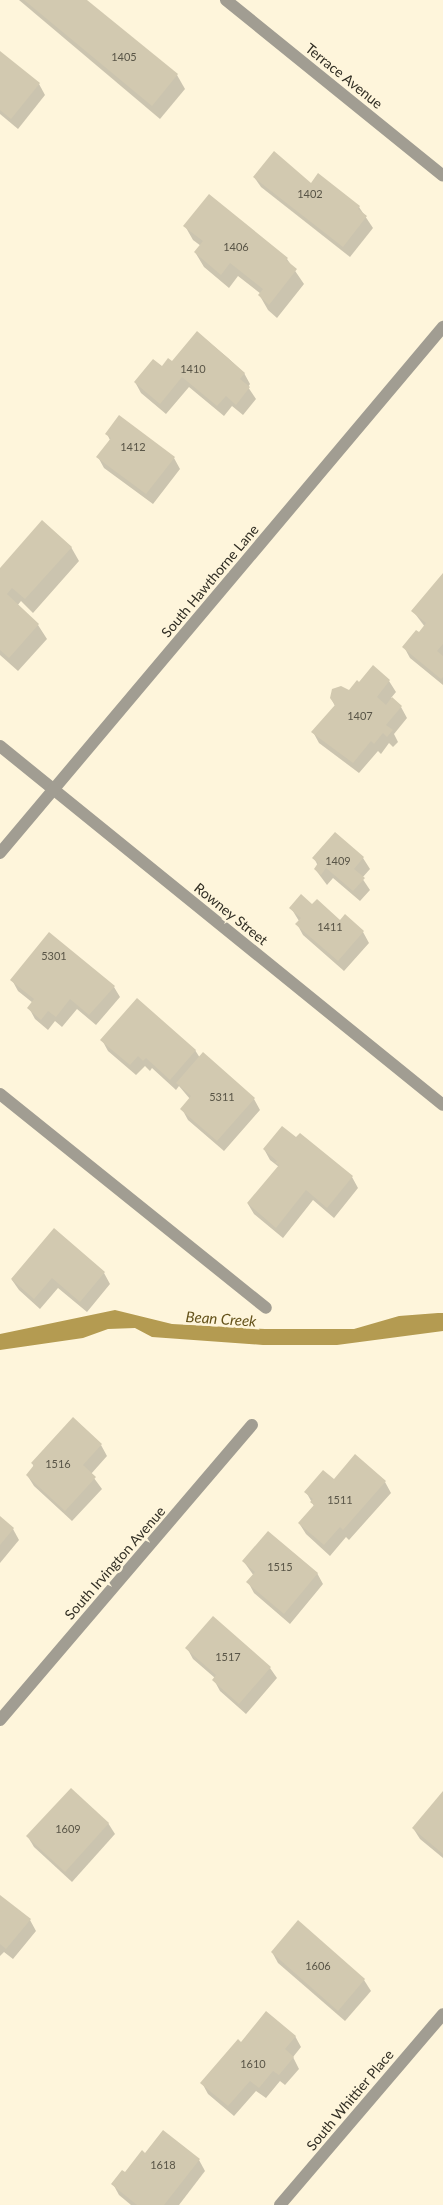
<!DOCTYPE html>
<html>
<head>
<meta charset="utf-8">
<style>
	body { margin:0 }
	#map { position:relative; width:443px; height:2205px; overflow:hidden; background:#fef5db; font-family:Lato,sans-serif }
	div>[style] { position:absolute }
	.water>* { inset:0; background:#b49b51 }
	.shadow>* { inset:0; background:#0003 }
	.building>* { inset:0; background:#d2c9b0 }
	.street>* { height:12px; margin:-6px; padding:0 6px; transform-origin:6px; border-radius:6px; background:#a19d92 }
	span { translate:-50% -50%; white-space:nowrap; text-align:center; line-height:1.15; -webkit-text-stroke:5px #fef5db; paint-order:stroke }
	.number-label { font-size:11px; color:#595547 }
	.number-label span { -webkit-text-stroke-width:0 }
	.street-label { font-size:14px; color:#312e24 }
	.water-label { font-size:15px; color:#64521a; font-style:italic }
</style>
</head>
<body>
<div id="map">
	<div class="water">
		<i style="clip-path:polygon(115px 1310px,172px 1324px,265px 1329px,354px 1329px,399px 1316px,438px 1313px,443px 1313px,443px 1331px,337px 1345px,263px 1345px,152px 1337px,135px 1328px,108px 1329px,83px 1338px,0 1350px,0 1334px)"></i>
	</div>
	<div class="shadow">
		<i style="clip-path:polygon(19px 0,85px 0,177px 75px,185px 89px,160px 119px)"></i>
		<i style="clip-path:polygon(0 53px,39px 84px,45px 95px,18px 129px,0 114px)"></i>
		<i style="clip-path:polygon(254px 177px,311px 184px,359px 207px,373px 228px,350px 257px,261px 187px)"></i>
		<i style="clip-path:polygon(185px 226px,287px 259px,304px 284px,277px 318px,268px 310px,260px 296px,261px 294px,238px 276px,229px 288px,204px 267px,195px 252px,201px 246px,193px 240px)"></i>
		<i style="clip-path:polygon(198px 333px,228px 358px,244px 373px,250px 384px,248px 387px,256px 399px,243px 415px,232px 406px,224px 416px,189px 387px,166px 414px,141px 393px,135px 382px,173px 363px)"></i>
		<i style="clip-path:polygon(107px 434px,174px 458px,180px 469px,153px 504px,104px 468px,98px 457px,110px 440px)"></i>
		<i style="clip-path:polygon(71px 547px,79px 561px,33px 613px,21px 601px,17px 606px,38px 625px,47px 639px,18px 671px,0 655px,0 570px)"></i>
		<i style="clip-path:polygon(443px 574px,443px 685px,410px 658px,404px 647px,425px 627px,413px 611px)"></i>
		<i style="clip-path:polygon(373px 667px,389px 681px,396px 692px,391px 698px,401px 707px,407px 718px,394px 734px,398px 742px,393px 747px,389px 743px,381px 754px,378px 751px,359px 773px,319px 743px,313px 732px,335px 706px,331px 698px,349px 691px,359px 683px)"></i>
		<i style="clip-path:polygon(314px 858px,363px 858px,370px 869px,362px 878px,370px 890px,360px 901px,333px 878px,327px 885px,315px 869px,318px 866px)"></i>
		<i style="clip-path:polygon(312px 906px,363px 932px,369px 943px,344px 971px,303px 935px,297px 924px,299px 921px,291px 908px)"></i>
		<i style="clip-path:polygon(12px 980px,114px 987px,120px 997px,96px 1025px,77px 1009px,62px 1027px,55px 1021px,48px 1030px,35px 1019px,29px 1008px,33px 1003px,18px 991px)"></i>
		<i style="clip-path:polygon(102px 1040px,195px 1050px,200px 1058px,254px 1099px,260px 1110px,224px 1151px,188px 1120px,182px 1109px,190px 1099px,179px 1086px,176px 1090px,152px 1068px,150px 1071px,145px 1066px,136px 1075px,108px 1051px)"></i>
		<i style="clip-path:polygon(264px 1149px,352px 1177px,358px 1188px,334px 1218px,313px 1200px,283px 1238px,254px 1214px,248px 1204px,279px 1167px,270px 1160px)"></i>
		<i style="clip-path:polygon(54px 1230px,104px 1273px,110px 1284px,87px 1312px,58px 1288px,40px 1309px,19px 1290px,12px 1280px)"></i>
		<i style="clip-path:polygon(101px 1445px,107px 1456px,91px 1474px,102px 1489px,72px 1521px,34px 1486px,27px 1475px,34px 1467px,32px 1463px)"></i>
		<i style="clip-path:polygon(385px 1482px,391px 1493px,349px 1540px,346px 1537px,330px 1556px,306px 1534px,299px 1523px,314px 1506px,306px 1492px)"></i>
		<i style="clip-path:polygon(0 1518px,13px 1529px,19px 1540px,0 1563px)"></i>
		<i style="clip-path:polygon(244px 1562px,317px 1573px,323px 1584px,290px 1624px,254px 1593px,248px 1582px,254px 1576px)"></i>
		<i style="clip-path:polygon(187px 1648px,270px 1668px,277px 1678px,246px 1714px,220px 1691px,214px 1680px,215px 1678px,193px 1659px)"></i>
		<i style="clip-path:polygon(443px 1793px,443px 1858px,420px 1839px,413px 1828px)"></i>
		<i style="clip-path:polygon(108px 1823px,115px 1834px,72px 1882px,34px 1847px,28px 1837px)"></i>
		<i style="clip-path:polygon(0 1896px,30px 1920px,36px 1931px,13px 1959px,4px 1952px,0 1956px)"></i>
		<i style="clip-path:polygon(299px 1922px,364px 1980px,371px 1991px,345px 2021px,278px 1963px,272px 1952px)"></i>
		<i style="clip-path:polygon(295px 2036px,301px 2047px,293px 2057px,299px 2069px,285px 2085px,280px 2081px,266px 2098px,256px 2091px,234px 2116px,208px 2094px,202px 2083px,241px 2043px)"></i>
		<i style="clip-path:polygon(145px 2154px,199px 2160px,205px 2171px,179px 2205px,131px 2205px,119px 2195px,113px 2184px)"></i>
	</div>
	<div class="building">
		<i style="clip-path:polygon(24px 0,87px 0,178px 74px,152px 106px)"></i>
		<i style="clip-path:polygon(0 51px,40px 83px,11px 119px,0 110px)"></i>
		<i style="clip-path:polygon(274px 151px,311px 183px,318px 173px,360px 206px,358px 209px,367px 216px,343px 247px,253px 177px)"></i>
		<i style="clip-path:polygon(209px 194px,288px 258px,286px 260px,297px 269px,269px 305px,258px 295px,263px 289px,230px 263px,221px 275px,194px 252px,203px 241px,183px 226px)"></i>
		<i style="clip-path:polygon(197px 331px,245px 373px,240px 379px,250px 387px,236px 405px,226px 396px,217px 406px,182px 377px,160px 404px,134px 382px,153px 359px,162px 366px,168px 358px,172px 361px)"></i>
		<i style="clip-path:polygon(119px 415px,175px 457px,146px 494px,96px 457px,111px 438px,105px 434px)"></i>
		<i style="clip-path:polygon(42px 520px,72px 547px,25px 599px,12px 588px,7px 594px,39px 624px,9px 658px,0 650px,0 568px)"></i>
		<i style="clip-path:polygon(443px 573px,443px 644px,437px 651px,443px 656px,443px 677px,441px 679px,402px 647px,416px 630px,419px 632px,426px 623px,411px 611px)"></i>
		<i style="clip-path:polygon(373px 665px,390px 680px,377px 697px,386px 705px,392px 697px,402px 706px,386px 725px,393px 730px,387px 737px,383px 733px,374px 744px,371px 741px,353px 763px,311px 732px,335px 705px,330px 698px,332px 689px,341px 686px,349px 690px,357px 680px,359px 682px)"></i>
		<i style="clip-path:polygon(335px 832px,364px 857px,354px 869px,365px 878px,353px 891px,326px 868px,321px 875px,314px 869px,318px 863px,312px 858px)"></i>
		<i style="clip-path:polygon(301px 894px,312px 904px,317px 899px,340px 920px,345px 914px,364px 931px,338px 961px,295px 924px,301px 918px,289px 908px)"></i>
		<i style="clip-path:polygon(49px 932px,115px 986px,89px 1015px,70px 999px,56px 1017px,48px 1011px,41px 1020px,27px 1008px,34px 999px,10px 980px)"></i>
		<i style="clip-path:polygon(137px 998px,196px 1050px,170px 1080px,146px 1058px,143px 1061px,138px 1056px,130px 1065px,100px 1040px)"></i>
		<i style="clip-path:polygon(203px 1052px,255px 1098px,217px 1141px,180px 1109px,191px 1096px,176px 1083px)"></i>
		<i style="clip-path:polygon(282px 1126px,296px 1137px,300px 1133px,353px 1176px,327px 1208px,306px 1190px,276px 1228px,247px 1203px,279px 1165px,275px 1163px,277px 1161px,263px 1149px)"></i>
		<i style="clip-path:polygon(54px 1228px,105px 1272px,80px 1302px,52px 1278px,34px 1299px,11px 1279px)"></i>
		<i style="clip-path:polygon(73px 1417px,102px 1444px,83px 1465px,96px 1477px,65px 1511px,26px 1475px,34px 1465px,31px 1463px)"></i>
		<i style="clip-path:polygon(355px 1454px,386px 1481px,343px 1530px,340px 1527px,324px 1545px,298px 1523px,314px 1505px,310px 1502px,313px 1499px,304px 1492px,323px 1470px,334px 1479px)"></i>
		<i style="clip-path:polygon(0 1516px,14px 1528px,0 1545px)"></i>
		<i style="clip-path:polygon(268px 1531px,318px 1573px,284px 1614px,246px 1582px,255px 1572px,242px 1561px)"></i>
		<i style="clip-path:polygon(213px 1616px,271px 1667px,239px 1704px,212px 1680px,216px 1675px,185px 1648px)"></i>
		<i style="clip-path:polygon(71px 1788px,109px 1823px,65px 1872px,26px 1836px)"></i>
		<i style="clip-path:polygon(443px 1791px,443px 1854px,412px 1828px)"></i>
		<i style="clip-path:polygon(0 1895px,31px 1919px,6px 1949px,0 1944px)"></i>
		<i style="clip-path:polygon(298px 1920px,365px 1979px,338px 2011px,271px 1952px)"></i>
		<i style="clip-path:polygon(266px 2011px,296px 2036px,285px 2049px,294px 2057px,279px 2075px,273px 2071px,259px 2088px,250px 2081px,228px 2106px,200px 2083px,238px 2039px,241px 2042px)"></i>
		<i style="clip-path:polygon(163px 2130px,200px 2159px,164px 2205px,137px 2205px,111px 2184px,122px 2170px,125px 2172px,142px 2150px,145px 2153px)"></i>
	</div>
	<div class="street">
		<i style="left:226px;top:0;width:279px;rotate:39deg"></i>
		<i style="left:0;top:746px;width:570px;rotate:39.02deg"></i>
		<i style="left:0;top:853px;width:688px;rotate:-49.9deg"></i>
		<i style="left:0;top:1094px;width:341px;rotate:38.8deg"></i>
		<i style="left:0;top:1720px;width:388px;rotate:-49.5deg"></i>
		<i style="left:280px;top:2205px;width:251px;rotate:-49.5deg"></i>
	</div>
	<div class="number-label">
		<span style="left:124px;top:57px">1405</span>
		<span style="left:310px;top:194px">1402</span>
		<span style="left:236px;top:247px">1406</span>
		<span style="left:193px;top:369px">1410</span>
		<span style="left:133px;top:447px">1412</span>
		<span style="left:360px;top:716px">1407</span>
		<span style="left:338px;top:861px">1409</span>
		<span style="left:330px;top:927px">1411</span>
		<span style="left:54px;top:956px">5301</span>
		<span style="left:222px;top:1097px">5311</span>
		<span style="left:58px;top:1464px">1516</span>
		<span style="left:340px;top:1500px">1511</span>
		<span style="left:280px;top:1567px">1515</span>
		<span style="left:228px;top:1657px">1517</span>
		<span style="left:68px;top:1829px">1609</span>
		<span style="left:318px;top:1966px">1606</span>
		<span style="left:253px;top:2064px">1610</span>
		<span style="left:163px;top:2165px">1618</span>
	</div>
	<div class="street-label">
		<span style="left:344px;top:76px;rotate:39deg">Terrace Avenue</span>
		<span style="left:210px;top:581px;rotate:-50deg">South Hawthorne Lane</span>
		<span style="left:231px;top:914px;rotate:39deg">Rowney Street</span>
		<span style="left:115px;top:1563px;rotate:-49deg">South Irvington Avenue</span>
		<span style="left:350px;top:2100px;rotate:-50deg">South Whittier Place</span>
	</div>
	<div class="water-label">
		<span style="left:221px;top:1319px;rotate:4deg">Bean Creek</span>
	</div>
</div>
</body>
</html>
